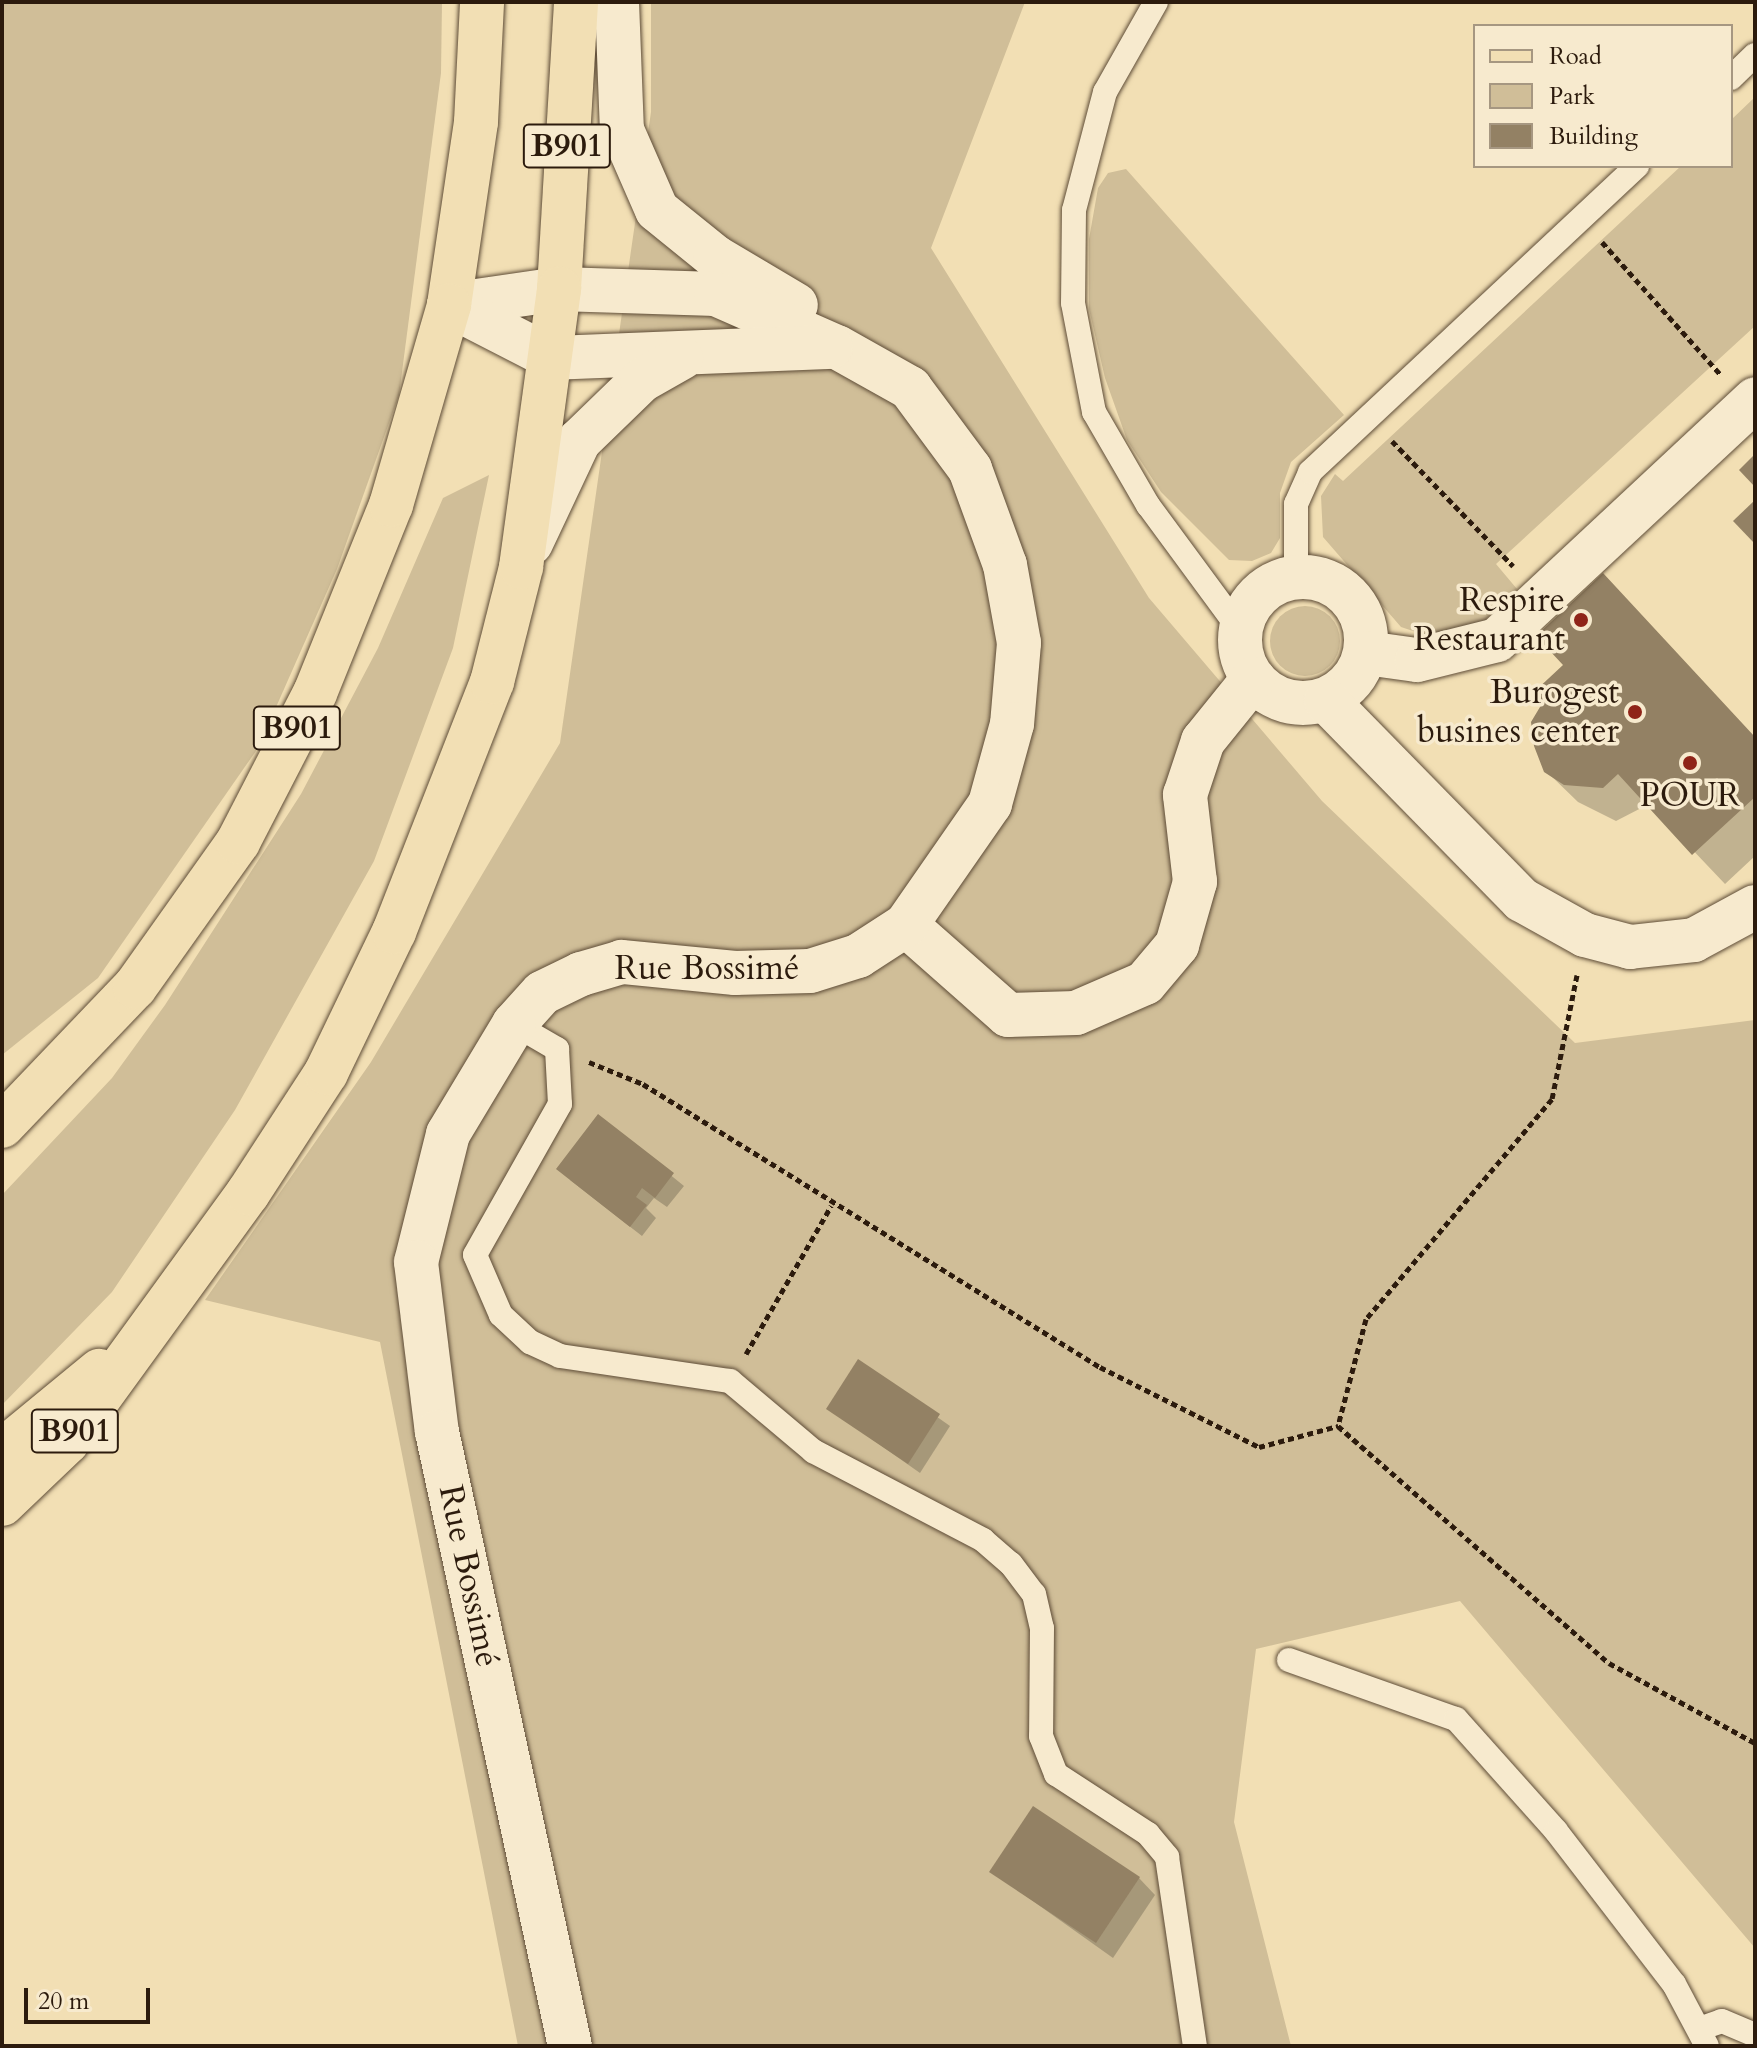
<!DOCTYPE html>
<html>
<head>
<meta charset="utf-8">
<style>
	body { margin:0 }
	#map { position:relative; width:1757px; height:2048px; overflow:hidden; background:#f2dfb4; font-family:Cardo,serif }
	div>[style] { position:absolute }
	.green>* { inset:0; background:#d0be98 }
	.round { border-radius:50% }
	.shadow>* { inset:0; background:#0003 }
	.building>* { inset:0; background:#938164 }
	.path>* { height:5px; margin-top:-2.5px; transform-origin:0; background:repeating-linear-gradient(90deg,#2c1b0d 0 6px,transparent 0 10px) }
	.roads { filter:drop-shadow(0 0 2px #5e4c37) drop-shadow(0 0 2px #5e4c37) }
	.service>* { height:24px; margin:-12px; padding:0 12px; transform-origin:12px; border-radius:12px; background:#f7eace }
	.minor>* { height:44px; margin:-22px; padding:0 22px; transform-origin:22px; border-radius:22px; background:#f7eace }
	.minor>.ring { margin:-22px; padding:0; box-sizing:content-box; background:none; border:44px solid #f7eace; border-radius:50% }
	.tertiary>* { height:44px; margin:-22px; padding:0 22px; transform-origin:22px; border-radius:22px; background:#f7eace }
	.primary>* { height:44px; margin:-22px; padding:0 22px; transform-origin:22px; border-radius:22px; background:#f2dfb4 }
	.motorway>* { height:44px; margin:-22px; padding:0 22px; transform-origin:22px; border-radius:22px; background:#f2dfb4 }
	.dots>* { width:22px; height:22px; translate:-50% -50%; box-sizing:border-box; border:4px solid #f7eace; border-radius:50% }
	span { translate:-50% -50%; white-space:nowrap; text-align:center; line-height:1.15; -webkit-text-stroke:7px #f7eace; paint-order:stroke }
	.shield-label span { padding:2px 6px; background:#f7eace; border:2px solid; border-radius:6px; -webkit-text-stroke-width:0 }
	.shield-label { font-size:32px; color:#2c1b0d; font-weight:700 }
	.poi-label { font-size:34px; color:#2c1b0d }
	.right { translate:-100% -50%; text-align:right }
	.street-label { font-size:34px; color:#2c1b0d }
	.frame { position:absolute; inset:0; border:4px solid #2c1b0d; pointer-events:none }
	.legend { position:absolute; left:1473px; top:24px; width:260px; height:144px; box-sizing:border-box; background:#f7eace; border:2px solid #a69781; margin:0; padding:10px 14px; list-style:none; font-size:24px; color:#2c1b0d }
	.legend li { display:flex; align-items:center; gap:16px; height:40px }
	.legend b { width:40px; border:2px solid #a69781 }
	.scale { position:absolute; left:24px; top:1988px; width:126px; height:36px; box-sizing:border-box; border:4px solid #2c1b0d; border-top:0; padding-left:10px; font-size:24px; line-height:28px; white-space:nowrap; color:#2c1b0d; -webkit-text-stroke:6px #f7eace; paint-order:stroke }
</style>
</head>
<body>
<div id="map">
	<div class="green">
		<i style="clip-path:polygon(2px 2px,442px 2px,441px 73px,399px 395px,337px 569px,258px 748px,98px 978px,2px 1055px)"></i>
		<i style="clip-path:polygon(651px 2px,1025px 2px,931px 248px,1149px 598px,1322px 801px,1575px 1043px,1755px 1020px,1755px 1948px,1460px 1601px,1256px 1649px,1234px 1822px,1291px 2046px,518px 2046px,380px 1342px,205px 1300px,371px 1062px,560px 743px,651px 112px)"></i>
		<i style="clip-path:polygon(1755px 97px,1755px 326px,1496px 564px,1517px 589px,1476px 629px,1437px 639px,1401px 627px,1323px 537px,1321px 496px,1335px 474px,1343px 481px,1681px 166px,1731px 166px,1731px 120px)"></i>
		<i style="clip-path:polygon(1126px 169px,1344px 415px,1291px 462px,1280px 493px,1280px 538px,1271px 553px,1252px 561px,1229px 560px,1161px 492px,1127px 440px,1105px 378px,1089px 309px,1089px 239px,1098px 188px,1108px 173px)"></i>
		<i style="clip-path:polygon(489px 475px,453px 648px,374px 861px,235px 1110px,112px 1292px,2px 1405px,2px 1195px,112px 1078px,165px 1005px,301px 794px,378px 648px,443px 498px)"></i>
		<i class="round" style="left:1270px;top:606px;width:70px;height:70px"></i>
	</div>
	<div class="shadow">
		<i style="clip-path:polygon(1755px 737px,1755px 856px,1725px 884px,1649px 804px,1616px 821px,1578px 802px,1546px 771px)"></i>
		<i style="clip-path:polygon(599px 1117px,684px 1186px,667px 1207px,654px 1198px,646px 1208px,656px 1218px,642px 1236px,570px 1180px)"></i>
		<i style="clip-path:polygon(859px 1362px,950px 1426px,920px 1473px,829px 1409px)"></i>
		<i style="clip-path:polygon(992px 1872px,1139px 1878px,1155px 1895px,1113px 1958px)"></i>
	</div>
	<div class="building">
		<i style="clip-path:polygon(1755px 454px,1755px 487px,1739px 470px)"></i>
		<i style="clip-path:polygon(1755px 500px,1755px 544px,1733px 521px)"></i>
		<i style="clip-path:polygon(1603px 573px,1755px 737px,1755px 797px,1692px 855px,1618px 774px,1603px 788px,1564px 785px,1544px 772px,1534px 746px,1531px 722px,1543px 702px,1534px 692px,1563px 665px,1536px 636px)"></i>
		<i style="clip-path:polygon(598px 1114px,674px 1173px,655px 1198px,642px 1188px,636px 1197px,647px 1205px,630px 1227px,556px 1169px)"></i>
		<i style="clip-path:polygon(858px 1359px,940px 1414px,908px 1464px,826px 1409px)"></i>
		<i style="clip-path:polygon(1033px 1806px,1140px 1877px,1096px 1943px,989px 1872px)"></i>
	</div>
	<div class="path">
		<i style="left:1602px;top:242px;width:178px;rotate:48.2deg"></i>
		<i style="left:1392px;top:441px;width:174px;rotate:45.9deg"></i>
		<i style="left:1577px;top:975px;width:126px;rotate:101.4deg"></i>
		<i style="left:1552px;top:1099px;width:288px;rotate:130.2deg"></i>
		<i style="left:1366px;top:1319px;width:111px;rotate:104.7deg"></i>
		<i style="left:1338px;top:1426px;width:360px;rotate:41.2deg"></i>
		<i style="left:1609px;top:1663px;width:166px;rotate:28.7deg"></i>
		<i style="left:589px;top:1062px;width:58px;rotate:22.2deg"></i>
		<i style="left:643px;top:1084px;width:538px;rotate:31.77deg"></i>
		<i style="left:1100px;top:1367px;width:178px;rotate:26.7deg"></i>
		<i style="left:1259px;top:1447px;width:82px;rotate:-14.9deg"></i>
		<i style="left:746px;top:1354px;width:171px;rotate:-60.1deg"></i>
	</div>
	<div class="roads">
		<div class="service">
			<i style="left:1156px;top:2px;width:103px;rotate:119.5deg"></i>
			<i style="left:1105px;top:92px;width:122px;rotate:104.7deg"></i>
			<i style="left:1074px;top:210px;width:93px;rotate:90.6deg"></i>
			<i style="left:1073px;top:303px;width:111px;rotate:79.1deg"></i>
			<i style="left:1094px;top:412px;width:108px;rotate:59.9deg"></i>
			<i style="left:1148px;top:505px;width:155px;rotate:53.6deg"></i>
			<i style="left:1731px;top:78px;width:33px;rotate:-44deg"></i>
			<i style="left:1296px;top:577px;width:73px;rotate:-90deg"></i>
			<i style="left:1296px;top:504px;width:35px;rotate:-66deg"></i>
			<i style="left:1310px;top:472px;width:448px;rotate:-43.1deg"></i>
			<i style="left:514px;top:1024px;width:50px;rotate:30.2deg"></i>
			<i style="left:557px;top:1049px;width:55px;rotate:86.9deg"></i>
			<i style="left:560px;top:1104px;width:173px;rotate:119.4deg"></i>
			<i style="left:475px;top:1255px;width:65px;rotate:66.6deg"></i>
			<i style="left:501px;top:1315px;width:40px;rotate:43deg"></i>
			<i style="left:530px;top:1342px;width:33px;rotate:25deg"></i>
			<i style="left:560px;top:1356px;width:172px;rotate:8.4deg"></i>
			<i style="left:730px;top:1381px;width:109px;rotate:40.1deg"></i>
			<i style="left:813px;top:1451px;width:192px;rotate:27.6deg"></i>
			<i style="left:983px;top:1540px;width:37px;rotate:41deg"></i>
			<i style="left:1011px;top:1564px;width:38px;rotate:53deg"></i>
			<i style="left:1034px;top:1594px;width:35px;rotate:77deg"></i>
			<i style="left:1042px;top:1628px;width:108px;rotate:90.5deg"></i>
			<i style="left:1041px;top:1736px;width:41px;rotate:68.5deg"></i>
			<i style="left:1056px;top:1774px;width:110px;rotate:33.1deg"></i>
			<i style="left:1148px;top:1834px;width:30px;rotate:50deg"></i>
			<i style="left:1167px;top:1857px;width:191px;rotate:81.6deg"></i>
			<i style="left:1289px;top:1660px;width:177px;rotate:19.5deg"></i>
			<i style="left:1456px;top:1719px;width:150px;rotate:48.2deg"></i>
			<i style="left:1556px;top:1831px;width:193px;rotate:52.4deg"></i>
			<i style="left:1674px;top:1984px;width:70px;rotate:62deg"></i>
			<i style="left:1699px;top:2029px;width:24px;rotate:-19deg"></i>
			<i style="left:1722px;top:2021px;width:36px;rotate:23deg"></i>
		</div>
		<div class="minor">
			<i class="ring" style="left:1240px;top:577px;width:82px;height:82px"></i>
			<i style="left:1366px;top:653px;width:51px;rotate:7.8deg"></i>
			<i style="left:1417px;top:660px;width:82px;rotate:-14deg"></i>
			<i style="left:1497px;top:640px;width:353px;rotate:-43deg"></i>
			<i style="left:1326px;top:700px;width:280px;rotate:45.6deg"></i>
			<i style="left:1522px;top:900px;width:72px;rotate:29.1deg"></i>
			<i style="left:1585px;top:935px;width:47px;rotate:14.9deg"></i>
			<i style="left:1630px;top:947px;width:64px;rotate:-6.2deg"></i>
			<i style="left:1694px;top:940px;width:69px;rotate:-28.4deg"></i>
			<i style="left:906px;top:925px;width:136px;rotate:41.4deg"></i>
			<i style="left:1008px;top:1015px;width:68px;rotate:-1.7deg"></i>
			<i style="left:1076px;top:1013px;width:75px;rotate:-23.5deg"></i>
			<i style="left:1145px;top:983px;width:50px;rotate:-49.9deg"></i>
			<i style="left:1177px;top:945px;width:66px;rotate:-74.1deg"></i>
			<i style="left:1195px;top:882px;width:88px;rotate:-96.6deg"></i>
			<i style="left:1185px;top:795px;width:57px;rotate:-71.6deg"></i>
			<i style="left:1203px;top:741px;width:80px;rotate:-51.1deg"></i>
		</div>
		<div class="tertiary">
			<i style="left:617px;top:2px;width:128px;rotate:87.8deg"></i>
			<i style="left:622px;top:130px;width:87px;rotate:66.4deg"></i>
			<i style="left:657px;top:210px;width:75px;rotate:39deg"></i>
			<i style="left:715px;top:257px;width:94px;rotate:30.7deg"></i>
			<i style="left:449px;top:305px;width:111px;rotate:-8.3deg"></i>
			<i style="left:559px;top:289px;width:157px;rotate:1.8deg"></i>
			<i style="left:716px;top:294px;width:132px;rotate:23.7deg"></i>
			<i style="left:837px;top:347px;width:84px;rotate:29.3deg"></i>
			<i style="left:910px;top:388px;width:101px;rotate:53.5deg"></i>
			<i style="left:970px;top:469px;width:102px;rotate:70deg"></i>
			<i style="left:1005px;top:565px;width:79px;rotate:79.8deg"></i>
			<i style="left:1019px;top:643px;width:81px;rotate:94.9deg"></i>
			<i style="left:1012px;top:724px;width:83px;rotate:105.4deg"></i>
			<i style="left:990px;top:804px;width:147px;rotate:124.8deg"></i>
			<i style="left:906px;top:925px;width:57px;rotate:147.1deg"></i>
			<i style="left:858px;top:956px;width:50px;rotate:162.6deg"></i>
			<i style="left:810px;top:971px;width:75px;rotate:178.5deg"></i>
			<i style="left:735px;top:973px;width:114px;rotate:-174.4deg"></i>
			<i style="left:622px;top:962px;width:43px;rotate:163.7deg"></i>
			<i style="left:581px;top:974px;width:43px;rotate:154deg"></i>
			<i style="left:542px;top:993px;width:42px;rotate:132.1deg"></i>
			<i style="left:514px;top:1024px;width:128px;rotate:121deg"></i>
			<i style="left:448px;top:1134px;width:132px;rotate:104deg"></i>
			<i style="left:416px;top:1262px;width:171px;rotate:83deg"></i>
			<i style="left:437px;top:1432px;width:628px;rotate:77.78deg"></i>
			<i style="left:449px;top:305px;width:116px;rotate:27.2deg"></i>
			<i style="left:552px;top:358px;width:279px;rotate:-2.3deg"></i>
			<i style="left:531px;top:543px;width:113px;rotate:-64.8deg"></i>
			<i style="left:579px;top:441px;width:88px;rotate:-44.1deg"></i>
			<i style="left:642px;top:380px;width:45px;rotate:-29.4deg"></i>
		</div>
		<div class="primary">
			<i style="left:559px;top:289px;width:288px;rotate:-86.6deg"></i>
			<i style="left:449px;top:305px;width:185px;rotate:-81.6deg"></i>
			<i style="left:476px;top:122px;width:120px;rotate:-87.1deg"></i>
		</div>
		<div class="motorway">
			<i style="left:2px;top:1126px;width:192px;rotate:-46.3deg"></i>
			<i style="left:135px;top:987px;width:178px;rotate:-54.6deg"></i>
			<i style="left:238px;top:842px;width:168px;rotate:-62.7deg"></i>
			<i style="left:315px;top:693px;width:203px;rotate:-68deg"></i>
			<i style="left:391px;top:505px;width:208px;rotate:-73.8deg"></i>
			<i style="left:2px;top:1451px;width:126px;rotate:-39.5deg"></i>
			<i style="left:2px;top:1504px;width:90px;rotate:-43.6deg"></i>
			<i style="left:67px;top:1442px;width:308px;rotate:-54deg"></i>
			<i style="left:248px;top:1193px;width:143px;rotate:-57deg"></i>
			<i style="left:326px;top:1073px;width:157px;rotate:-64.3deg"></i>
			<i style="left:394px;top:932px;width:269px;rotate:-68.6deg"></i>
			<i style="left:492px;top:682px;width:119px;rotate:-75.8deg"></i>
			<i style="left:521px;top:567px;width:281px;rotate:-82.2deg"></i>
		</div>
	</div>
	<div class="dots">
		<i style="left:1581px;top:620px;background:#8f2418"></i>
		<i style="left:1635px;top:712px;background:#8f2418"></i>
		<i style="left:1690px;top:763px;background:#8f2418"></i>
	</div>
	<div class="shield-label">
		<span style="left:567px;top:146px">B901</span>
		<span style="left:297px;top:728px">B901</span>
		<span style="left:75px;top:1431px">B901</span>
	</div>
	<div class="poi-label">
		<span class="right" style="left:1565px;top:620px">Respire<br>Restaurant</span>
		<span class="right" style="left:1619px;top:712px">Burogest<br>busines center</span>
		<span style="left:1690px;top:796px">POUR</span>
	</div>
	<div class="street-label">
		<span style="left:707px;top:969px">Rue Bossimé</span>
		<span style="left:469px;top:1576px;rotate:78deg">Rue Bossimé</span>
	</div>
	<div class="frame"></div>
	<ul class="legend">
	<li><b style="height:10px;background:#f2dfb4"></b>Road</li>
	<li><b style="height:22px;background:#d0be98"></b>Park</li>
	<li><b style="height:22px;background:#938164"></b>Building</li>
	</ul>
	<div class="scale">20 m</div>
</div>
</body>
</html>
